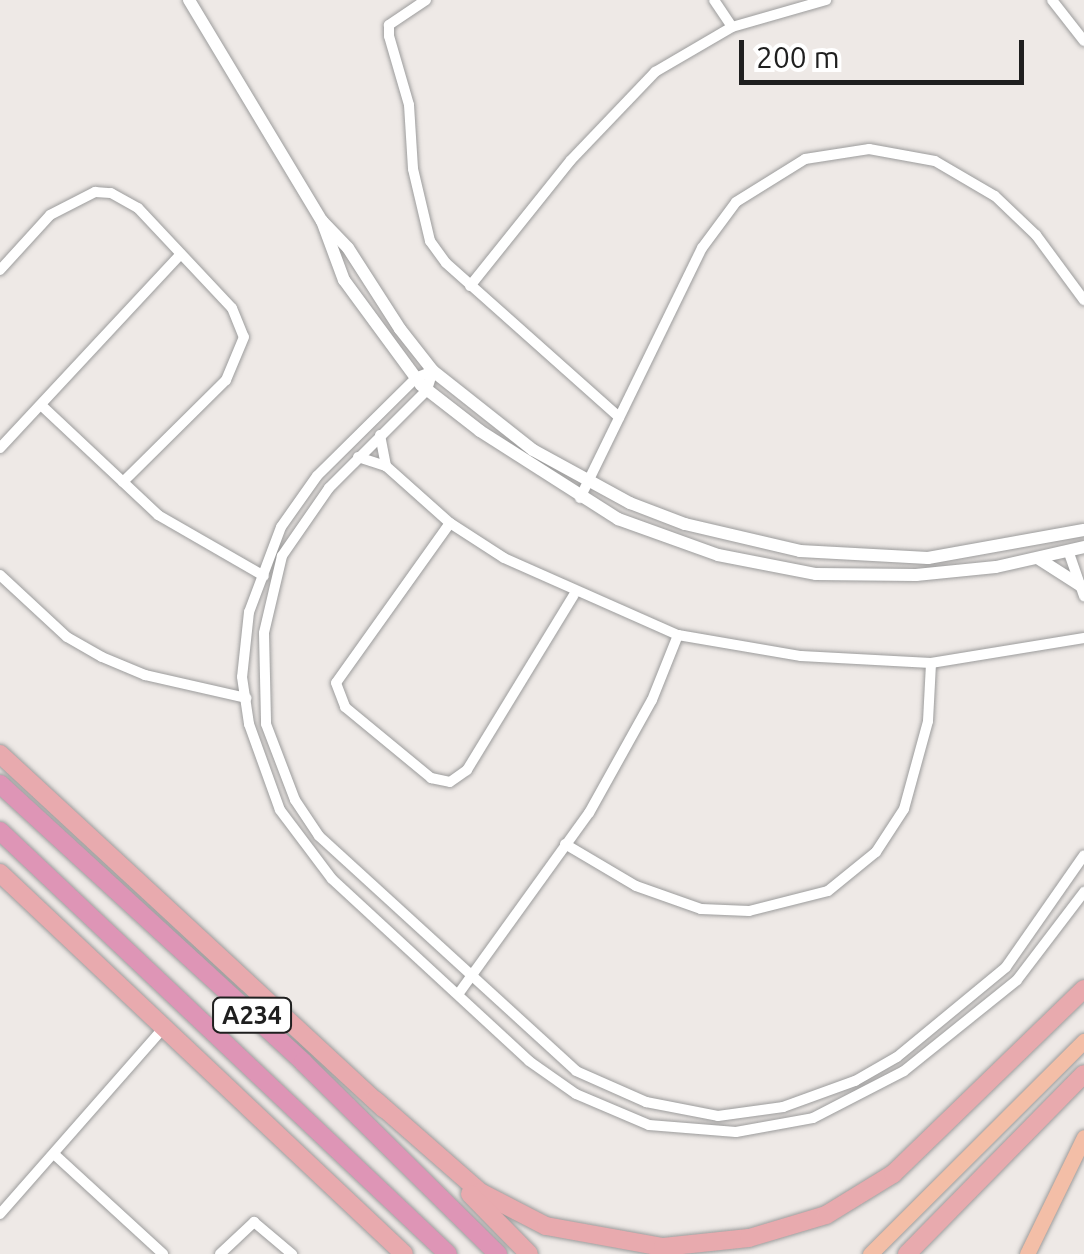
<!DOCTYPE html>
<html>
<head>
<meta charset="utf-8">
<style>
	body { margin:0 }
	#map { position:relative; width:1084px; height:1254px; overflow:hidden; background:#eee9e6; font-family:Ubuntu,sans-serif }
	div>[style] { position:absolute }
	.roads { filter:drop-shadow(0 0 2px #9c9c9c) drop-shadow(0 0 2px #9c9c9c) }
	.minor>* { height:10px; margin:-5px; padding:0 5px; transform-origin:5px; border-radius:5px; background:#fff }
	.tertiary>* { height:12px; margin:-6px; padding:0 6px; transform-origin:6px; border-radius:6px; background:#fff }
	.primary>* { height:15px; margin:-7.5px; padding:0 7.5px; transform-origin:7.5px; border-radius:7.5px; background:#f3bea7 }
	.trunk>* { height:18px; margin:-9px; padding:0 9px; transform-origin:9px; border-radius:9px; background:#e8aaae }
	.motorway>* { height:18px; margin:-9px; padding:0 9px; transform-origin:9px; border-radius:9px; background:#de95b6 }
	span { translate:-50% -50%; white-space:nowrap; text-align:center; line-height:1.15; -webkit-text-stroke:8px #fff; paint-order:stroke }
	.shield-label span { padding:2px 8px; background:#fff; border:2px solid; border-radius:8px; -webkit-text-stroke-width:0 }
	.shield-label { font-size:25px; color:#1f1f1f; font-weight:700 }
	.scale { position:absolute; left:739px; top:40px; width:285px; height:45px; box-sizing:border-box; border:5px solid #1f1f1f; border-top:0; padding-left:12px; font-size:30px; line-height:35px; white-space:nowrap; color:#1f1f1f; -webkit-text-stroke:8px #fff; paint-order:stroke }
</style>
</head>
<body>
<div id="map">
	<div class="roads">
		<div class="minor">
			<i style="left:426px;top:0;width:45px;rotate:146deg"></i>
			<i style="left:389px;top:25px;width:11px;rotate:90deg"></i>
			<i style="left:389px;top:36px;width:72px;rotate:73.8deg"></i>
			<i style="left:409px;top:105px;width:64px;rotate:86.4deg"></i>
			<i style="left:413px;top:169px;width:74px;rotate:76.7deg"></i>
			<i style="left:430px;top:241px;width:27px;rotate:54deg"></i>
			<i style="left:446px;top:263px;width:232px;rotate:41.7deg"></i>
			<i style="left:714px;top:0;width:32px;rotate:56deg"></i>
			<i style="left:1052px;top:0;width:52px;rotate:52deg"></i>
			<i style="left:0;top:270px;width:74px;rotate:-47.7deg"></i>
			<i style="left:50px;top:215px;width:51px;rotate:-27.1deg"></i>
			<i style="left:95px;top:192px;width:16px;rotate:4deg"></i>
			<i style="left:111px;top:193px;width:31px;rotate:29deg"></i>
			<i style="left:138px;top:208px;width:137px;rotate:46.8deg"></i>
			<i style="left:232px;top:308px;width:31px;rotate:68deg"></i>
			<i style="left:244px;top:337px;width:47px;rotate:112.7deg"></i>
			<i style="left:226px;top:380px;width:145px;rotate:135.3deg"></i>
			<i style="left:470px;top:286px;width:161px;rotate:-51.3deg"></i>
			<i style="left:571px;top:160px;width:122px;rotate:-46.3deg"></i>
			<i style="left:655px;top:72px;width:89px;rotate:-30.3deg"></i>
			<i style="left:732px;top:27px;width:98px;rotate:-16deg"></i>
			<i style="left:433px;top:371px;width:18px;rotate:158deg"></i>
			<i style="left:416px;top:378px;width:139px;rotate:135.3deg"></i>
			<i style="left:317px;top:476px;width:62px;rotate:125.2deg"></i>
			<i style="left:281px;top:527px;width:91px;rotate:110.6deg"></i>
			<i style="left:249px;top:612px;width:65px;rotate:96.1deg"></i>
			<i style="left:242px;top:677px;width:48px;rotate:81.5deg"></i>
			<i style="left:249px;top:724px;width:91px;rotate:70.2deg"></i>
			<i style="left:280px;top:810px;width:86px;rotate:53deg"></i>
			<i style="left:332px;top:879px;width:268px;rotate:42.7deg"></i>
			<i style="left:529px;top:1061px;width:57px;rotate:35.1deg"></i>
			<i style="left:576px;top:1094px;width:79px;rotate:23deg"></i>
			<i style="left:649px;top:1125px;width:87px;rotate:4.6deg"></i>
			<i style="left:736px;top:1132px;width:78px;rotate:-10.3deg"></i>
			<i style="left:813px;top:1118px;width:102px;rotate:-27.3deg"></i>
			<i style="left:904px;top:1071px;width:145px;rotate:-38.8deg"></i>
			<i style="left:1017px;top:980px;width:111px;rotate:-52.7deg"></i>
			<i style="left:433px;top:371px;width:20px;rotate:108deg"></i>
			<i style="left:427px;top:390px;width:139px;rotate:135deg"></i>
			<i style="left:329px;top:488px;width:83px;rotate:124.7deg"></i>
			<i style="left:282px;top:556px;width:79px;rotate:103.2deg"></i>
			<i style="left:264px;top:633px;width:91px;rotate:88.7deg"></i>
			<i style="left:266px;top:724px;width:81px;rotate:69.1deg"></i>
			<i style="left:295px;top:800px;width:43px;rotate:56.3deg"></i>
			<i style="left:319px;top:836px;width:348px;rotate:42.4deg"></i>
			<i style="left:576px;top:1071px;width:77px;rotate:23.9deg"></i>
			<i style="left:646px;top:1102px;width:73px;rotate:11deg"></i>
			<i style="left:718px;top:1116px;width:66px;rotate:-7.9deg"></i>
			<i style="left:783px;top:1107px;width:77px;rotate:-19.9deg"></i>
			<i style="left:855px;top:1081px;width:48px;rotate:-29.7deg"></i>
			<i style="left:897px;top:1057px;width:141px;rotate:-39.5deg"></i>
			<i style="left:1006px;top:967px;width:136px;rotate:-55.1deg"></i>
			<i style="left:41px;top:405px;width:161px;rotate:43.2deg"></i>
			<i style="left:158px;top:515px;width:122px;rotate:29.9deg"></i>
			<i style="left:380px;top:435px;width:32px;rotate:79deg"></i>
			<i style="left:0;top:448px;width:265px;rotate:-47deg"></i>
			<i style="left:358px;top:457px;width:29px;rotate:18deg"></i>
			<i style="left:386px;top:466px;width:86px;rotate:41.7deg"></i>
			<i style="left:450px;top:523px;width:64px;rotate:32.9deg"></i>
			<i style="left:504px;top:558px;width:190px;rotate:23.9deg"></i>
			<i style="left:678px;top:635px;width:125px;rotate:9.7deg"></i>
			<i style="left:801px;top:656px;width:130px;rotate:3.1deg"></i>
			<i style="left:931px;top:663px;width:155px;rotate:-9.3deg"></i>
			<i style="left:580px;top:498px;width:278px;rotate:-64deg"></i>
			<i style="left:702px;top:248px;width:57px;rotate:-53.5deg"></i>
			<i style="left:736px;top:202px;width:81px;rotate:-31.9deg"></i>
			<i style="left:805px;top:159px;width:65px;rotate:-8.9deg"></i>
			<i style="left:869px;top:149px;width:67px;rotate:10.3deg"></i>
			<i style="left:935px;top:161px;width:69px;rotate:30.3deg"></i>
			<i style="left:995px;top:196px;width:57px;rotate:43.6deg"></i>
			<i style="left:1036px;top:235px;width:81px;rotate:53.6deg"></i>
			<i style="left:450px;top:523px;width:196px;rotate:125.5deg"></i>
			<i style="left:336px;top:683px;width:26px;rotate:69deg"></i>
			<i style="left:345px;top:707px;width:112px;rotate:39.5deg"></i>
			<i style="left:431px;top:778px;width:19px;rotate:12deg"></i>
			<i style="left:450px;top:782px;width:21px;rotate:-35deg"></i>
			<i style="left:467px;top:770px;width:205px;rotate:-58.6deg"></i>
			<i style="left:1069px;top:553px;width:46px;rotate:70.8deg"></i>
			<i style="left:0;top:575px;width:91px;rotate:42.8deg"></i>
			<i style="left:67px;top:637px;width:40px;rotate:29.7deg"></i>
			<i style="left:102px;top:657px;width:47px;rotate:22.7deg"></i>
			<i style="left:145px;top:675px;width:104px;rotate:12.8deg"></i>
			<i style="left:565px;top:844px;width:82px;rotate:30.6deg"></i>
			<i style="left:636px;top:886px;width:69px;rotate:19.5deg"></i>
			<i style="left:701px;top:909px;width:48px;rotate:2.4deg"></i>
			<i style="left:749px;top:911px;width:81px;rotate:-14.2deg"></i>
			<i style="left:828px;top:891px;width:62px;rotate:-39.1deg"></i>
			<i style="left:876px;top:852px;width:51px;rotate:-56.9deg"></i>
			<i style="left:904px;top:809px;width:91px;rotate:-74.7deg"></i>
			<i style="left:928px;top:721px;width:58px;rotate:-87deg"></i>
			<i style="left:459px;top:993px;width:222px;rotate:-54.2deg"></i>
			<i style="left:589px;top:813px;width:129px;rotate:-60.9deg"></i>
			<i style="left:652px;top:700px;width:70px;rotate:-68.2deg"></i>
			<i style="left:54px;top:1154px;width:148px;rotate:42.5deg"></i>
			<i style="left:0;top:1214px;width:249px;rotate:-48.7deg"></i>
			<i style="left:220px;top:1254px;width:47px;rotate:-43.3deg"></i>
			<i style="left:254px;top:1222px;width:50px;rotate:40.1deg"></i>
		</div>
		<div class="tertiary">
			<i style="left:189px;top:0;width:258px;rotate:59deg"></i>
			<i style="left:322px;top:221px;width:37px;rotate:46deg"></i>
			<i style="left:348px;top:248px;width:96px;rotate:57.3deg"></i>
			<i style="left:400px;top:329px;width:53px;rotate:51.8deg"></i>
			<i style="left:433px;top:371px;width:127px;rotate:38.3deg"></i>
			<i style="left:533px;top:450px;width:111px;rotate:28.7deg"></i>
			<i style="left:630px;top:503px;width:59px;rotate:20.9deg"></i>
			<i style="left:685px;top:524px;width:118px;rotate:13.2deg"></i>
			<i style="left:800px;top:551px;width:128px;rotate:3.1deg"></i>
			<i style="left:928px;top:558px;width:158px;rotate:-10.2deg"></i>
			<i style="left:322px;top:221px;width:63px;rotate:69.6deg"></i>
			<i style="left:344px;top:280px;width:130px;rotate:53.7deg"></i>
			<i style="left:421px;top:385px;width:75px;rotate:37.9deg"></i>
			<i style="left:480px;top:431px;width:164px;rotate:32.5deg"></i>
			<i style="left:618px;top:519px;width:106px;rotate:19.8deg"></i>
			<i style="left:718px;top:555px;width:100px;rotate:11deg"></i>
			<i style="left:816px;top:574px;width:100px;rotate:0.6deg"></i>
			<i style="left:916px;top:575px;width:80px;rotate:-5.7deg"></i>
			<i style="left:996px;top:567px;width:90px;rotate:-12.8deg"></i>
			<i style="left:1039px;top:559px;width:50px;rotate:32.7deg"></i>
		</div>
		<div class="primary">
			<i style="left:870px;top:1254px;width:302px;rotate:-44.9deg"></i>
			<i style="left:1027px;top:1254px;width:130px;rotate:-64deg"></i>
		</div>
		<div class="trunk">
			<i style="left:0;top:754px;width:523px;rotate:42.75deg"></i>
			<i style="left:0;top:873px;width:555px;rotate:43.32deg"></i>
			<i style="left:375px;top:1100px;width:140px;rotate:41.2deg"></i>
			<i style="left:480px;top:1192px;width:74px;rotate:27.3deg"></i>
			<i style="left:546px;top:1226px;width:119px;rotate:10.2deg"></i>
			<i style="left:663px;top:1247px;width:86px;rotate:-6deg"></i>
			<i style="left:749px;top:1238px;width:80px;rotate:-16.6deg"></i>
			<i style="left:826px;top:1215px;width:79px;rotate:-31.5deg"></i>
			<i style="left:893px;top:1174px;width:266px;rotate:-44.1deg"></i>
			<i style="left:470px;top:1194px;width:84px;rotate:45.5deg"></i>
			<i style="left:907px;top:1254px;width:252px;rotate:-45.5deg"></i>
		</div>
		<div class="motorway">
			<i style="left:0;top:784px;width:411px;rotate:42.5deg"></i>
			<i style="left:303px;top:1062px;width:274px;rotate:44.6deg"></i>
			<i style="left:0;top:831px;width:616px;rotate:43.36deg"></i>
		</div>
	</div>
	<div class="shield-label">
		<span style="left:252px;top:1015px">A234</span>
	</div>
	<div class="scale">200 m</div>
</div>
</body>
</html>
